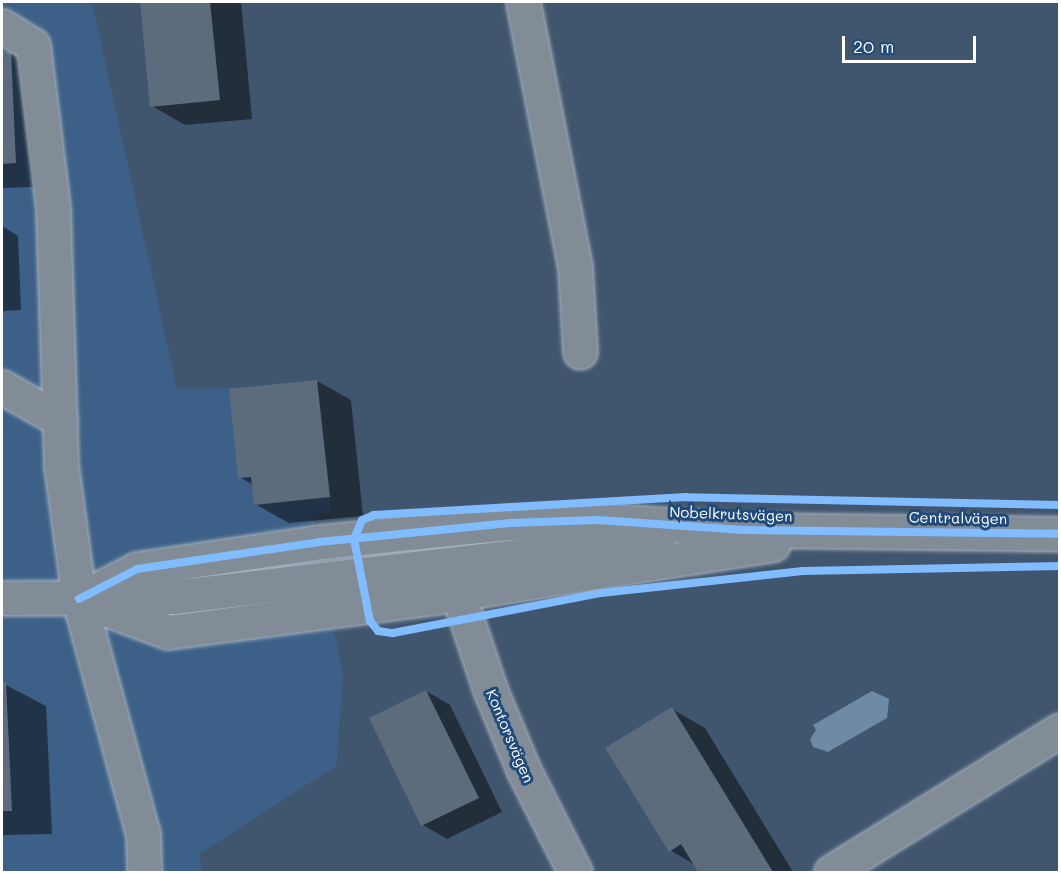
<!DOCTYPE html>
<html>
<head>
<meta charset="utf-8">
<style>
	body { margin:0 }
	#map { position:relative; width:1061px; height:874px; overflow:hidden; background:#40566e; font-family:Mali,sans-serif }
	div>[style] { position:absolute }
	.built>* { inset:0; background:#3c6087 }
	.water>* { inset:0; background:#6f8aa7 }
	.shadow>* { inset:0; background:#0007 }
	.building>* { inset:0; background:#5c6c7d }
	.roads { filter:drop-shadow(0 0 2px #a9b3be) drop-shadow(0 0 2px #a9b3be) }
	.minor>* { height:33px; margin:-16.5px; padding:0 16.5px; transform-origin:16.5px; border-radius:16.5px; background:#818c97 }
	.cycleway>* { height:8px; margin:-4px; padding:0 4px; transform-origin:4px; border-radius:4px; background:#80bcff }
	span { translate:-50% -50%; white-space:nowrap; text-align:center; line-height:1.15; -webkit-text-stroke:6px #1f4a7a; paint-order:stroke }
	.street-label { font-size:15px; color:#fff }
	.frame { position:absolute; inset:0; border:3px solid #fff; pointer-events:none }
	.scale { position:absolute; left:842px; top:36px; width:134px; height:27px; box-sizing:border-box; border:3px solid #fff; border-top:0; padding-left:8px; font-size:18px; line-height:21px; white-space:nowrap; color:#fff; -webkit-text-stroke:4px #1f4a7a; paint-order:stroke }
</style>
</head>
<body>
<div id="map">
	<div class="built">
		<i style="clip-path:polygon(2px 2px,92px 2px,177px 389px,235px 388px,317px 380px,331px 512px,313px 514px,343px 678px,336px 766px,199px 854px,202px 872px,2px 872px)"></i>
	</div>
	<div class="water">
		<i style="clip-path:polygon(872px 691px,889px 699px,887px 718px,828px 752px,813px 747px,810px 739px,816px 730px,813px 725px)"></i>
	</div>
	<div class="shadow">
		<i style="clip-path:polygon(142px 2px,241px 2px,252px 119px,185px 125px,152px 106px)"></i>
		<i style="clip-path:polygon(2px 53px,11px 53px,51px 76px,56px 186px,2px 188px)"></i>
		<i style="clip-path:polygon(2px 226px,18px 236px,21px 310px,2px 311px)"></i>
		<i style="clip-path:polygon(317px 381px,351px 400px,363px 516px,289px 523px,255px 504px,253px 485px,240px 477px,231px 390px)"></i>
		<i style="clip-path:polygon(2px 683px,46px 706px,52px 834px,2px 835px)"></i>
		<i style="clip-path:polygon(426px 691px,450px 705px,502px 812px,447px 839px,423px 825px)"></i>
		<i style="clip-path:polygon(672px 709px,705px 728px,793px 872px,699px 872px,695px 865px,670px 850px)"></i>
	</div>
	<div class="building">
		<i style="clip-path:polygon(140px 2px,210px 2px,220px 100px,150px 107px)"></i>
		<i style="clip-path:polygon(11px 51px,16px 163px,2px 164px,2px 52px)"></i>
		<i style="clip-path:polygon(317px 380px,330px 497px,254px 505px,251px 477px,238px 478px,229px 389px)"></i>
		<i style="clip-path:polygon(2px 682px,6px 682px,12px 811px,2px 811px)"></i>
		<i style="clip-path:polygon(426px 690px,479px 798px,421px 826px,369px 718px)"></i>
		<i style="clip-path:polygon(672px 707px,773px 872px,698px 872px,681px 844px,669px 852px,605px 748px)"></i>
	</div>
	<div class="roads">
		<div class="minor">
			<i style="left:523px;top:2px;width:270px;rotate:78.9deg"></i>
			<i style="left:575px;top:267px;width:85px;rotate:86.6deg"></i>
			<i style="left:2px;top:26px;width:36px;rotate:32deg"></i>
			<i style="left:33px;top:45px;width:165px;rotate:83deg"></i>
			<i style="left:53px;top:209px;width:256px;rotate:88.2deg"></i>
			<i style="left:61px;top:465px;width:135px;rotate:82.3deg"></i>
			<i style="left:79px;top:599px;width:244px;rotate:74.8deg"></i>
			<i style="left:143px;top:834px;width:38px;rotate:88deg"></i>
			<i style="left:2px;top:387px;width:67px;rotate:29.6deg"></i>
			<i style="left:458px;top:594px;width:103px;rotate:71.4deg"></i>
			<i style="left:491px;top:692px;width:86px;rotate:67.3deg"></i>
			<i style="left:524px;top:771px;width:113px;rotate:63.2deg"></i>
			<i style="left:2px;top:598px;width:170px;rotate:-0.3deg"></i>
			<i style="left:172px;top:597px;width:490px;rotate:-6.8deg"></i>
			<i style="left:79px;top:599px;width:65px;rotate:-27.3deg"></i>
			<i style="left:137px;top:569px;width:184px;rotate:-8.4deg"></i>
			<i style="left:319px;top:542px;width:192px;rotate:-5.7deg"></i>
			<i style="left:510px;top:523px;width:88px;rotate:-2deg"></i>
			<i style="left:598px;top:520px;width:146px;rotate:3.9deg"></i>
			<i style="left:744px;top:530px;width:316px;rotate:0.7deg"></i>
			<i style="left:79px;top:599px;width:95px;rotate:20.3deg"></i>
			<i style="left:168px;top:632px;width:270px;rotate:-7.4deg"></i>
			<i style="left:436px;top:597px;width:341px;rotate:-8.9deg"></i>
			<i style="left:831px;top:872px;width:269px;rotate:-31.8deg"></i>
		</div>
	</div>
	<div class="cycleway">
		<i style="left:1060px;top:505px;width:374px;rotate:-178.8deg"></i>
		<i style="left:686px;top:497px;width:313px;rotate:176.7deg"></i>
		<i style="left:374px;top:515px;width:13px;rotate:157deg"></i>
		<i style="left:362px;top:520px;width:21px;rotate:113deg"></i>
		<i style="left:354px;top:539px;width:84px;rotate:79deg"></i>
		<i style="left:370px;top:621px;width:13px;rotate:51deg"></i>
		<i style="left:378px;top:631px;width:15px;rotate:8deg"></i>
		<i style="left:393px;top:633px;width:212px;rotate:-10.9deg"></i>
		<i style="left:601px;top:593px;width:203px;rotate:-6.2deg"></i>
		<i style="left:803px;top:571px;width:257px;rotate:-1.1deg"></i>
		<i style="left:79px;top:599px;width:65px;rotate:-27.3deg"></i>
		<i style="left:137px;top:569px;width:184px;rotate:-8.4deg"></i>
		<i style="left:319px;top:542px;width:192px;rotate:-5.7deg"></i>
		<i style="left:510px;top:523px;width:88px;rotate:-2deg"></i>
		<i style="left:598px;top:520px;width:146px;rotate:3.9deg"></i>
		<i style="left:744px;top:530px;width:316px;rotate:0.7deg"></i>
	</div>
	<div class="street-label">
		<span style="left:731px;top:514px;rotate:2deg">Nobelkrutsvägen</span>
		<span style="left:958px;top:518px;rotate:1deg">Centralvägen</span>
		<span style="left:510px;top:736px;rotate:67deg">Kontorsvägen</span>
	</div>
	<div class="frame"></div>
	<div class="scale">20 m</div>
</div>
</body>
</html>
